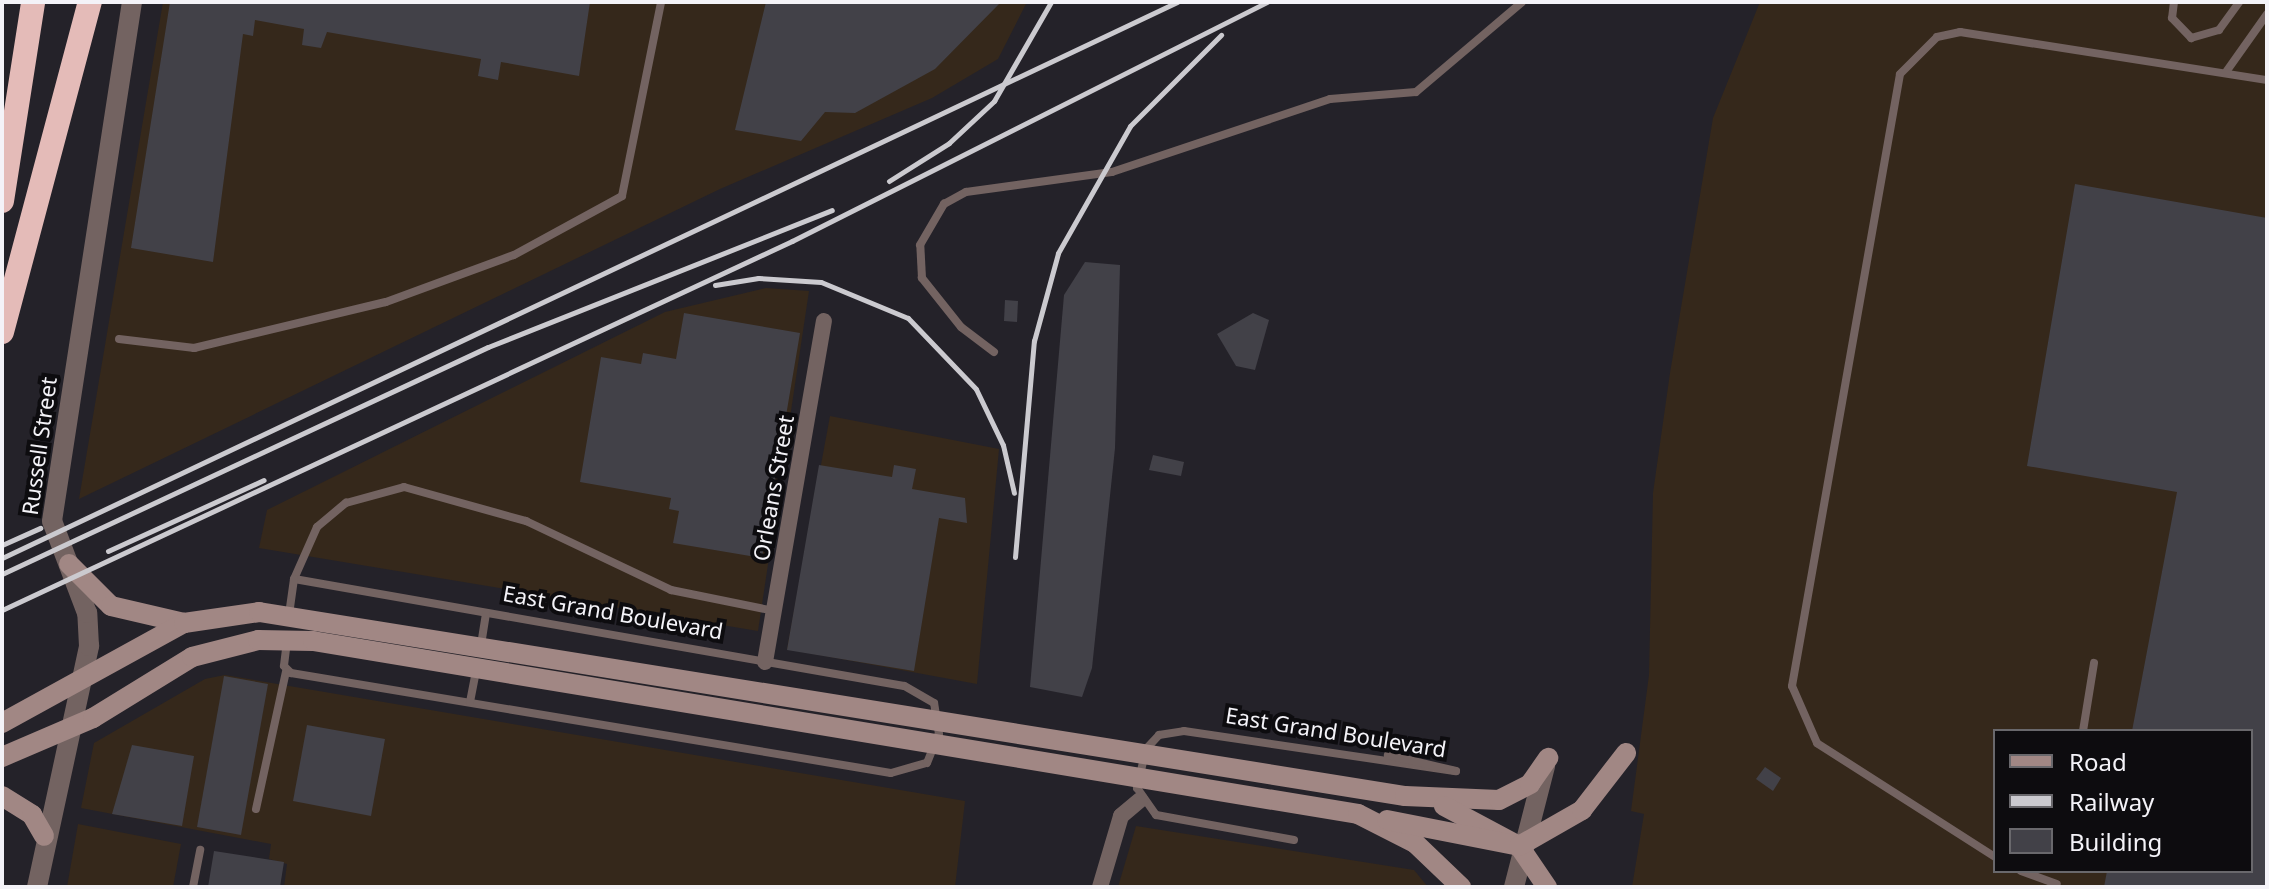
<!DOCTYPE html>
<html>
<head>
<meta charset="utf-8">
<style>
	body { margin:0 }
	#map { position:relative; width:2269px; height:889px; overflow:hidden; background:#242229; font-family:"Noto Sans",sans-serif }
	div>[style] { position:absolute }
	.industrial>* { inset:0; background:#35281b }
	.building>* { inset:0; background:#424148 }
	.service>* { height:8px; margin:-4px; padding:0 4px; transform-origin:4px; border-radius:4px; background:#736361 }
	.minor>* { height:16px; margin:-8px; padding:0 8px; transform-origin:8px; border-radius:8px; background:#736361 }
	.tertiary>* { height:20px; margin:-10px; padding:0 10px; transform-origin:10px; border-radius:10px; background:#736361 }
	.secondary>* { height:20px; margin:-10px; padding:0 10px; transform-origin:10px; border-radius:10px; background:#a18784 }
	.motorway>* { height:24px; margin:-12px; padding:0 12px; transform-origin:12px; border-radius:12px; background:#e4bbb8 }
	.rail>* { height:5px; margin:-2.5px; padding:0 2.5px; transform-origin:2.5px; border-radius:2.5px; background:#cbcacf }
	span { translate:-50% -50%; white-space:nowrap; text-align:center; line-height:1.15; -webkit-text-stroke:8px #0d0c0f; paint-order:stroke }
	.street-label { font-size:22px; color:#f4f3f8 }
	.frame { position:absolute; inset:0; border:4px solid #f4f3f8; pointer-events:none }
	.legend { position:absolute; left:1993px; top:729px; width:260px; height:144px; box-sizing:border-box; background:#0d0c0f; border:2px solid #69686c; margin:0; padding:10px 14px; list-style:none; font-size:24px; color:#f4f3f8 }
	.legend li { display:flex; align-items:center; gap:16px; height:40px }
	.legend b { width:40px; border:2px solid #69686c }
</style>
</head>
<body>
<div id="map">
	<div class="industrial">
		<i style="clip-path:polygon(163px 2px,1027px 2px,998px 59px,932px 98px,720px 189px,79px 499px)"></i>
		<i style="clip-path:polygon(evenodd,1760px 2px,2267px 2px,2267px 887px,1632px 887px,1644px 814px,1631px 811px,1649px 675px,1653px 493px,1670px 373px,1713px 118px,1760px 2px,1995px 731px,2251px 731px,2251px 871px,1995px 871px,1995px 731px)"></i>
		<i style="clip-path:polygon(766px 288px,809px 291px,758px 631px,259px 548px,267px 510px,665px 312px)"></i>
		<i style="clip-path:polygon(830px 416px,999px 449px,977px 684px,787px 649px)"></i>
		<i style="clip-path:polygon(225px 675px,965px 801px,955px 887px,284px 887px,287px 864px,269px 859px,271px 844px,81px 808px,94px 743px,205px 679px)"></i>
		<i style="clip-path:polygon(78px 824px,181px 844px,173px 887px,67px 887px)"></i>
		<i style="clip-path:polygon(1136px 826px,1414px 870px,1428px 887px,1118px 887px)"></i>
	</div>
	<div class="building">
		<i style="clip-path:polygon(170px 2px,590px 2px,579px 76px,501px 62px,498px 80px,478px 76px,481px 59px,327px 32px,321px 48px,302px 45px,304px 29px,255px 20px,253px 36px,243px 34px,213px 262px,131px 248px)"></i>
		<i style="clip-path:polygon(766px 2px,920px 3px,1001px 2px,935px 69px,855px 113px,825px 112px,801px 141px,735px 130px)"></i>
		<i style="clip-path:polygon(2075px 184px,2267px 218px,2267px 887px,2104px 887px,2107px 871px,2251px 871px,2251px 731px,2132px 731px,2177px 492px,2027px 466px)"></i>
		<i style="clip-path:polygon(1085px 262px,1120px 265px,1115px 448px,1092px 668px,1082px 697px,1030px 687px,1064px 295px)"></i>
		<i style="clip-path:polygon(1005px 300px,1018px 301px,1017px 322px,1004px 321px)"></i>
		<i style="clip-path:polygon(684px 313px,800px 333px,762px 558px,673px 543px,679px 511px,669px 509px,671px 498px,580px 482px,601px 357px,641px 364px,643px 353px,676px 359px)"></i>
		<i style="clip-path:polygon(1253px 313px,1269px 320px,1255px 370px,1236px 366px,1217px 334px)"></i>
		<i style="clip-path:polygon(1153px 455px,1184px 462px,1181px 476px,1149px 470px)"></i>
		<i style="clip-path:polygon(819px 465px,892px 477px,894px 465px,916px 469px,912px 489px,965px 498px,967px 523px,939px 518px,914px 671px,787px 650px)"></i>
		<i style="clip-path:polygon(224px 676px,268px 684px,241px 835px,197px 827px)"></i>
		<i style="clip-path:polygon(307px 725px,385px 739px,371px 816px,293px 801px)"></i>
		<i style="clip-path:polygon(132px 745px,194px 756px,182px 826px,112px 814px)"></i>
		<i style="clip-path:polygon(1765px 767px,1781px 778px,1773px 791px,1756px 779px)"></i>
		<i style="clip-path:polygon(214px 851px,284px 862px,280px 887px,208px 887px)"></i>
	</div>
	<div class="service">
		<i style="left:2174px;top:2px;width:16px;rotate:97deg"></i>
		<i style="left:2172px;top:18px;width:28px;rotate:46deg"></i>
		<i style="left:2191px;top:38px;width:29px;rotate:-16deg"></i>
		<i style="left:2219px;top:30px;width:34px;rotate:-54deg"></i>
		<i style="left:2226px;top:72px;width:71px;rotate:-54.7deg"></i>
		<i style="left:119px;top:339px;width:76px;rotate:6.8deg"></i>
		<i style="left:194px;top:348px;width:197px;rotate:-13.5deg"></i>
		<i style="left:386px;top:302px;width:136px;rotate:-20.2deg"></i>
		<i style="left:514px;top:255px;width:123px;rotate:-28.6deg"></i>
		<i style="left:622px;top:196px;width:198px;rotate:-78.6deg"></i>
		<i style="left:994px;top:352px;width:41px;rotate:-142.9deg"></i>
		<i style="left:961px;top:327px;width:63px;rotate:-128.5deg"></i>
		<i style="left:922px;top:278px;width:33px;rotate:-93deg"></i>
		<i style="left:920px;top:245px;width:48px;rotate:-59.7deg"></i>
		<i style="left:944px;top:204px;width:25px;rotate:-29deg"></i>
		<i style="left:966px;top:192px;width:147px;rotate:-7.8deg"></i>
		<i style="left:1112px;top:172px;width:230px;rotate:-18.5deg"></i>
		<i style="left:1330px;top:99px;width:86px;rotate:-4.7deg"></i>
		<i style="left:1416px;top:92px;width:139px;rotate:-40.3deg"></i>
		<i style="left:294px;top:579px;width:57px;rotate:-66.1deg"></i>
		<i style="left:317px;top:527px;width:38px;rotate:-40deg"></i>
		<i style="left:346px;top:503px;width:60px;rotate:-15.4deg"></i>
		<i style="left:404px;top:487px;width:127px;rotate:15.6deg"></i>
		<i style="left:526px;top:521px;width:161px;rotate:25.4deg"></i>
		<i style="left:671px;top:590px;width:105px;rotate:11.5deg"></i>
		<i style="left:287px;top:641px;width:25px;rotate:97deg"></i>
		<i style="left:284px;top:666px;width:10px;rotate:45deg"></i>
		<i style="left:291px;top:673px;width:608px;rotate:9.46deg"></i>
		<i style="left:891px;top:773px;width:37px;rotate:-16deg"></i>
		<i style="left:927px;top:763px;width:31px;rotate:-68deg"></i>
		<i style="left:939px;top:734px;width:31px;rotate:-99deg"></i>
		<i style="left:934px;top:703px;width:34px;rotate:-150deg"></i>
		<i style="left:904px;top:686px;width:619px;rotate:-170.05deg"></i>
		<i style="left:294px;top:579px;width:34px;rotate:98deg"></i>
		<i style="left:481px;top:645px;width:31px;rotate:-81deg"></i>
		<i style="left:470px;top:702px;width:31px;rotate:-79deg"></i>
		<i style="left:2083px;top:731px;width:69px;rotate:-80.8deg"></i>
		<i style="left:256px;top:809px;width:141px;rotate:-77.7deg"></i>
		<i style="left:1294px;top:840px;width:140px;rotate:-169.7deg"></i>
		<i style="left:1156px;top:815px;width:33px;rotate:-125deg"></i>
		<i style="left:1137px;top:788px;width:40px;rotate:-77deg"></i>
		<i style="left:1146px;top:749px;width:19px;rotate:-47deg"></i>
		<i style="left:1159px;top:735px;width:25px;rotate:-9deg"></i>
		<i style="left:1184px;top:731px;width:275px;rotate:8.4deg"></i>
		<i style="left:1456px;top:771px;width:70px;rotate:-166.8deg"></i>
		<i style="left:1995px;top:857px;width:211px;rotate:-147.4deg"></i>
		<i style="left:1817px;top:743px;width:62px;rotate:-113.7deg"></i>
		<i style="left:1792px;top:686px;width:621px;rotate:-79.99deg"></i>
		<i style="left:1900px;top:74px;width:52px;rotate:-45deg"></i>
		<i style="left:1937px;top:37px;width:24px;rotate:-12deg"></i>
		<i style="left:1960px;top:32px;width:311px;rotate:8.9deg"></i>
		<i style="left:2021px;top:871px;width:38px;rotate:20deg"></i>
		<i style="left:193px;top:887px;width:38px;rotate:-79deg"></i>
	</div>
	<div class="minor">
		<i style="left:765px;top:662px;width:346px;rotate:-80.2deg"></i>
		<i style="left:1100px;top:887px;width:74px;rotate:-73.5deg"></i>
		<i style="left:1121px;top:816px;width:25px;rotate:-40deg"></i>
	</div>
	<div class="tertiary">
		<i style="left:37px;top:887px;width:247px;rotate:-77.8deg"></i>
		<i style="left:89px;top:646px;width:33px;rotate:-93deg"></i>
		<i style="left:87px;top:613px;width:98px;rotate:-110.8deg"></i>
		<i style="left:52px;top:521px;width:525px;rotate:-81.24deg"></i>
		<i style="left:1514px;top:887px;width:125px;rotate:-75.6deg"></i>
	</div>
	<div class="secondary">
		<i style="left:69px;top:564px;width:59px;rotate:45deg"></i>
		<i style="left:111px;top:606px;width:75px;rotate:13.1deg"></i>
		<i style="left:2px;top:723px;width:208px;rotate:-28.8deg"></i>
		<i style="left:184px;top:623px;width:76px;rotate:-8.3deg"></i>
		<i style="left:259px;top:612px;width:1161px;rotate:9.12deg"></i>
		<i style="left:1405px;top:796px;width:94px;rotate:2.4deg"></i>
		<i style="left:1499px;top:800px;width:35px;rotate:-27deg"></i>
		<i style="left:1530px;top:784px;width:32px;rotate:-55deg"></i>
		<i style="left:2px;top:757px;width:99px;rotate:-23.2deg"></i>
		<i style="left:93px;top:718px;width:116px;rotate:-31.6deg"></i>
		<i style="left:192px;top:657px;width:68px;rotate:-14.4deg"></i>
		<i style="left:258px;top:640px;width:55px;rotate:1deg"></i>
		<i style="left:313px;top:641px;width:1059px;rotate:9.4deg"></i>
		<i style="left:1358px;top:814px;width:64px;rotate:27deg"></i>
		<i style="left:1415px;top:843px;width:64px;rotate:43.7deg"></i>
		<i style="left:2px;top:796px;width:36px;rotate:32deg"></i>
		<i style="left:32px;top:815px;width:24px;rotate:60deg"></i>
		<i style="left:1444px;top:806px;width:85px;rotate:28.1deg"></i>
		<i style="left:1519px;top:846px;width:50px;rotate:55.7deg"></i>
		<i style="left:1387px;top:820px;width:135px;rotate:11.1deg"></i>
		<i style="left:1519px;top:846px;width:73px;rotate:-29.7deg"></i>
		<i style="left:1582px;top:810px;width:72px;rotate:-52.3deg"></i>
	</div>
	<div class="motorway">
		<i style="left:2px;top:201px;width:201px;rotate:-81.1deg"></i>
		<i style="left:2px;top:332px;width:342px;rotate:-75.1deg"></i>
	</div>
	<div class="rail">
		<i style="left:889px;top:181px;width:71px;rotate:-32.3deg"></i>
		<i style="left:949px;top:143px;width:62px;rotate:-43deg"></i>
		<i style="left:994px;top:101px;width:114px;rotate:-60.1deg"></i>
		<i style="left:715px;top:285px;width:44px;rotate:-9.2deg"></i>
		<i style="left:758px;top:278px;width:63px;rotate:3.6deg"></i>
		<i style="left:821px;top:282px;width:94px;rotate:22.5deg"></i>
		<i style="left:908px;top:318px;width:98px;rotate:46.2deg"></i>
		<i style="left:976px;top:389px;width:62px;rotate:64.3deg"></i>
		<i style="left:1003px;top:445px;width:49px;rotate:77.1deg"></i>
		<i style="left:2px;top:545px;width:42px;rotate:-24.1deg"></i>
		<i style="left:108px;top:551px;width:171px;rotate:-24.5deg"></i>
		<i style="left:1015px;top:557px;width:217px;rotate:-85deg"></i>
		<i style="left:1034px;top:341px;width:91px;rotate:-74.7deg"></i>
		<i style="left:1058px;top:253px;width:146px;rotate:-60.4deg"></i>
		<i style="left:1130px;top:126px;width:129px;rotate:-45deg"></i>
		<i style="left:2px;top:558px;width:1300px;rotate:-25.32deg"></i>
		<i style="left:2px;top:574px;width:536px;rotate:-25.04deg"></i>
		<i style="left:488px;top:347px;width:370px;rotate:-21.7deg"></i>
		<i style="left:2px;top:610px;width:872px;rotate:-25.04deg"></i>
		<i style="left:792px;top:241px;width:532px;rotate:-26.71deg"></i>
	</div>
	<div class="street-label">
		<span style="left:39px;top:446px;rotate:-82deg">Russell Street</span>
		<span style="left:773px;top:488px;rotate:-80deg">Orleans Street</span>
		<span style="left:613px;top:612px;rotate:10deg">East Grand Boulevard</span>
		<span style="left:1336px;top:732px;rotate:9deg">East Grand Boulevard</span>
	</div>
	<div class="frame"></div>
	<ul class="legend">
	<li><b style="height:10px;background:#a18784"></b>Road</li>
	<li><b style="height:10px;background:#cbcacf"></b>Railway</li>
	<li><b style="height:22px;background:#424148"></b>Building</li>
	</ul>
</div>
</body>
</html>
